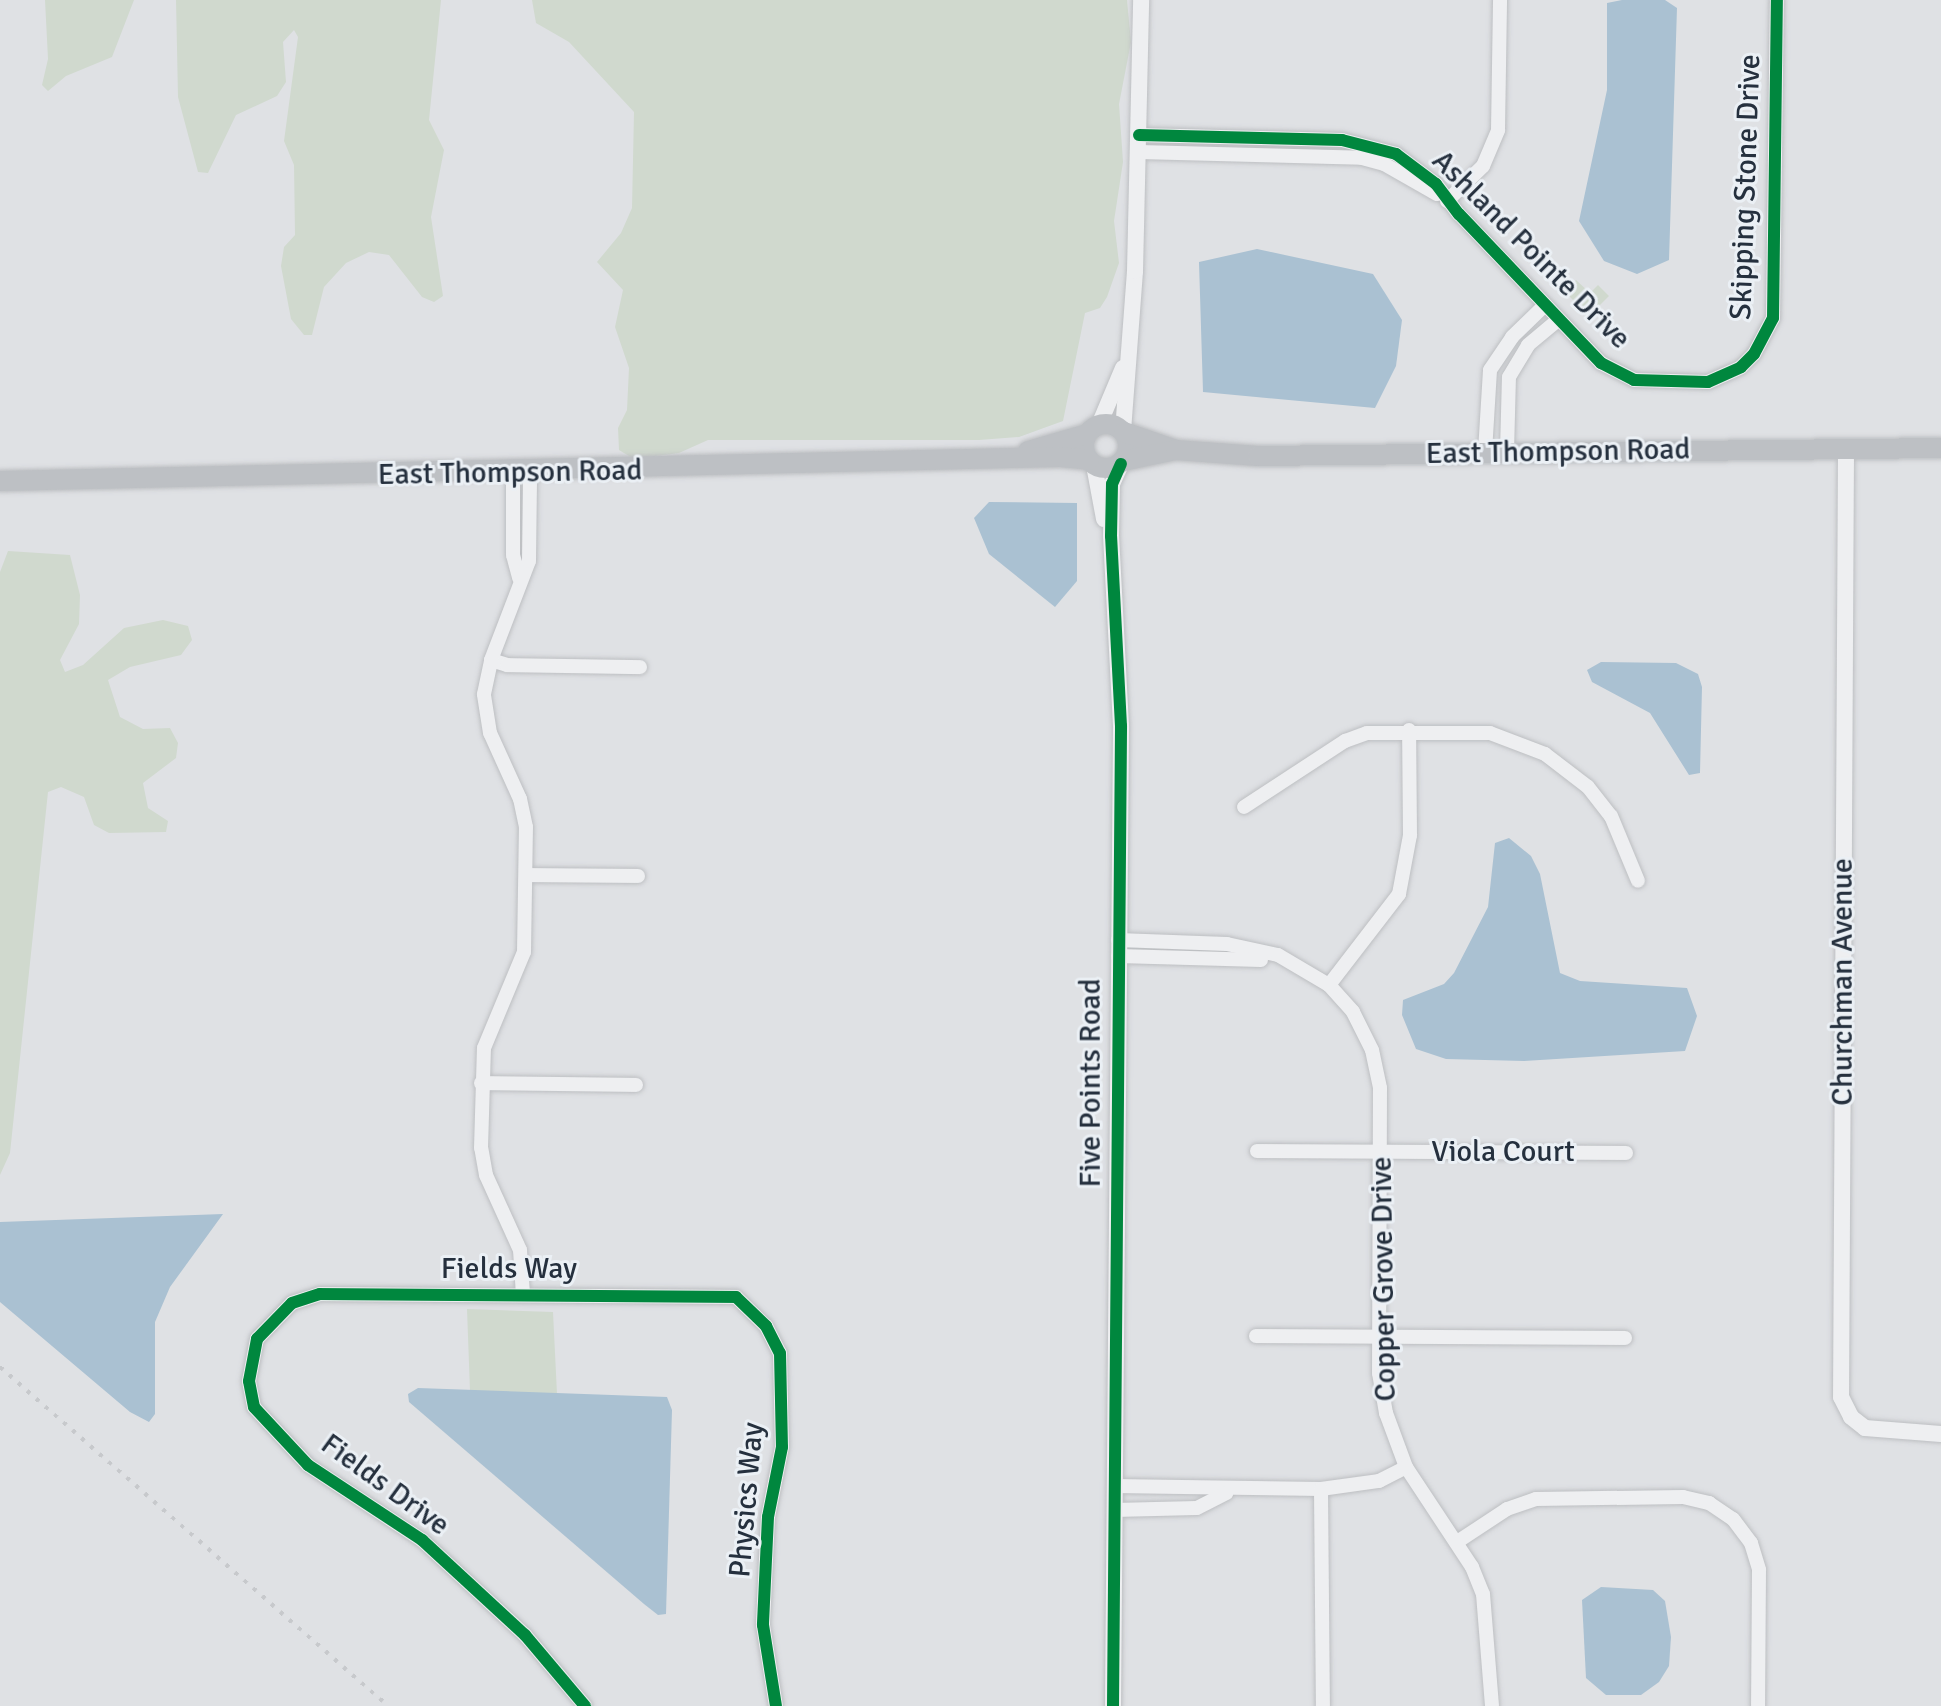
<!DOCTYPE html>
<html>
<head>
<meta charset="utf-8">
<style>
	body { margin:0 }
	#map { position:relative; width:1941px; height:1706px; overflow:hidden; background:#dfe1e4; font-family:Signika,sans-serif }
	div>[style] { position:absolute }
	.green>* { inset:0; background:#d0d9ce }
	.water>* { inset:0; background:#aac1d2 }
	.roads { filter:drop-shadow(0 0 2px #bdbfc2) drop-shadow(0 0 2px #bdbfc2) }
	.minor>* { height:14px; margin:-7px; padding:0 7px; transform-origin:7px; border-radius:7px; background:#eeeff1 }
	.tertiary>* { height:16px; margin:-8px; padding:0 8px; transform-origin:8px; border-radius:8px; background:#eeeff1 }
	.secondary>* { height:20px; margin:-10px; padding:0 10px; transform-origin:10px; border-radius:10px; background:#bdc0c4 }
	.secondary>.ring { margin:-10px; padding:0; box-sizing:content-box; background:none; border:20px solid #bdc0c4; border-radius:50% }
	.rail>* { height:4px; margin-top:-2px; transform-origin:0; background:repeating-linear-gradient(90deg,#c7c9cc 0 4px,transparent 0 12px) }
	.cycleway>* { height:12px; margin:-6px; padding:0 6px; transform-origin:6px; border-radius:6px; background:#00873e }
	span { translate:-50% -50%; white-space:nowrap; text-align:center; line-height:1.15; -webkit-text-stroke:6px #ebf0f5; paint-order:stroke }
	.street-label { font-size:30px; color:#25303e }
</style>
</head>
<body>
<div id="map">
	<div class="green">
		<i style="clip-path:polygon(45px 0,134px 0,112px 57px,66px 76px,48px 91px,42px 85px,48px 59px)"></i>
		<i style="clip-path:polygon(176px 0,441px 0,429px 120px,444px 150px,431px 217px,443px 296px,434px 302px,422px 297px,389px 255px,369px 252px,346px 263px,324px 287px,312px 335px,304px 335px,291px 319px,281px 266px,284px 247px,295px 235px,294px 165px,284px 141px,298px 37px,294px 30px,283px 42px,286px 82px,277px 96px,236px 115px,208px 173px,198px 172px,178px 97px)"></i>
		<i style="clip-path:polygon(532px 0,1127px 0,1131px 42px,1119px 104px,1123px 162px,1114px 221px,1119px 263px,1107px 297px,1100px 308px,1085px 313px,1063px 421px,1019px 437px,979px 440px,708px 440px,679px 453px,634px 459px,619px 450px,618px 428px,627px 410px,629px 368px,615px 327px,623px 290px,597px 262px,621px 233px,632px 208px,634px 112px,569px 42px,536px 23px)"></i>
		<i style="clip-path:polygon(1576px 280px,1590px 293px,1598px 285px,1609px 296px,1589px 316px,1565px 292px)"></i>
		<i style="clip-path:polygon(8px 551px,70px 555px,80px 595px,79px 624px,60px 660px,65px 672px,83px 665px,124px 628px,163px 620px,188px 626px,192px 640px,181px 655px,130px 667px,108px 680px,120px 717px,143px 729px,170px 728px,178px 743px,176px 758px,143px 783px,148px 808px,168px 821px,166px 832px,109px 833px,94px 825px,84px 797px,61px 787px,48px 792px,10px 1153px,0 1175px,0 572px)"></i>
		<i style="clip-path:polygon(467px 1309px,553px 1312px,557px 1394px,470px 1391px)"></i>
	</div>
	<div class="water">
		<i style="clip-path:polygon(1622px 0,1665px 0,1677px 8px,1669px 260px,1637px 274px,1604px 261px,1579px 221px,1607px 90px,1607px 3px)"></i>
		<i style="clip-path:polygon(1257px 249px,1373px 274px,1402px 320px,1396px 366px,1375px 408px,1203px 392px,1199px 262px)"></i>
		<i style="clip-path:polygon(989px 502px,1077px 503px,1077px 581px,1055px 607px,989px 554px,974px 518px)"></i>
		<i style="clip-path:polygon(1601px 662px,1676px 663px,1698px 674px,1702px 687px,1700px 773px,1689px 775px,1650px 713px,1592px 682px,1587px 670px)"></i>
		<i style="clip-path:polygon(1509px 838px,1531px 856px,1540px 874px,1560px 973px,1580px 981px,1687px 988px,1697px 1016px,1685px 1051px,1524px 1061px,1446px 1059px,1416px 1049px,1402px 1015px,1403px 1000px,1444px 984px,1454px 973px,1488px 907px,1495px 843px)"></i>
		<i style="clip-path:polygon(223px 1214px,170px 1287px,155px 1322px,155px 1414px,149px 1422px,130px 1412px,0 1302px,0 1222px)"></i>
		<i style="clip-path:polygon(418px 1388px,667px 1397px,672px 1410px,666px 1614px,658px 1615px,644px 1604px,409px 1402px,408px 1394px)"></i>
		<i style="clip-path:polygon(1601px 1587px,1653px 1590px,1665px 1601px,1671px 1637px,1669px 1666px,1659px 1682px,1641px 1695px,1606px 1695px,1586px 1678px,1582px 1600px)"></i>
	</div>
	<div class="roads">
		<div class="minor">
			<i style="left:1139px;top:135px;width:203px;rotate:1.4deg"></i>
			<i style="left:1342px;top:140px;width:56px;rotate:14.5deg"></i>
			<i style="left:1396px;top:154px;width:50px;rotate:36.9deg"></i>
			<i style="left:1436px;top:184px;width:38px;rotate:53deg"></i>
			<i style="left:1459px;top:214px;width:206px;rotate:46.4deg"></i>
			<i style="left:1601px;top:363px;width:37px;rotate:27deg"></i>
			<i style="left:1634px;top:380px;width:74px;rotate:1.5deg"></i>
			<i style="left:1708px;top:382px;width:36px;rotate:-24deg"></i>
			<i style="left:1741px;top:367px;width:18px;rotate:-45deg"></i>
			<i style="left:1754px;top:354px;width:41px;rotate:-62.2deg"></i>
			<i style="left:1773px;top:318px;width:318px;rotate:-89.3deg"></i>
			<i style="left:1139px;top:152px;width:223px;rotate:1.5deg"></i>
			<i style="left:1362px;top:158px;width:23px;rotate:15deg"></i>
			<i style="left:1384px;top:164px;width:61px;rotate:29.5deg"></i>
			<i style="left:1447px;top:201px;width:50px;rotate:-44.2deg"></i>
			<i style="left:1483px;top:166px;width:39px;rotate:-67deg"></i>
			<i style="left:1498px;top:130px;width:130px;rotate:-89.1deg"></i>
			<i style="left:1485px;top:452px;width:82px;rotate:-86.5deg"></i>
			<i style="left:1490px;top:370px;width:40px;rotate:-56deg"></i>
			<i style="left:1512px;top:337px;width:46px;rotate:-44.1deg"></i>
			<i style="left:1507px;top:452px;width:75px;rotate:-88.5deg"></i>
			<i style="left:1509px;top:377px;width:37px;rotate:-59deg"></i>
			<i style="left:1528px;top:345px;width:40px;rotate:-40deg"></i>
			<i style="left:513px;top:473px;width:82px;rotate:90deg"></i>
			<i style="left:513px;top:555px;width:24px;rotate:75deg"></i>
			<i style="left:491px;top:660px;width:17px;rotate:17deg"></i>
			<i style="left:507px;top:665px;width:133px;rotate:0.9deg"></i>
			<i style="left:1244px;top:807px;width:121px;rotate:-33.2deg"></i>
			<i style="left:1345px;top:741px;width:23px;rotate:-20deg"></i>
			<i style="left:1367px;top:733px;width:123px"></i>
			<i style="left:1490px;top:733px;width:59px;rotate:20.9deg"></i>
			<i style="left:1545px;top:754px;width:54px;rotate:37.5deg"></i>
			<i style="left:1588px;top:787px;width:37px;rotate:52deg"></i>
			<i style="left:1611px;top:816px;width:70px;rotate:67.4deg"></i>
			<i style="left:526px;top:875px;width:112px;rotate:0.5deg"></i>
			<i style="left:1118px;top:940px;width:109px;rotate:2.1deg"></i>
			<i style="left:1227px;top:944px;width:52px;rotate:12.2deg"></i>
			<i style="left:1278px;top:955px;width:59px;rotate:30.5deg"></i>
			<i style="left:1329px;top:985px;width:36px;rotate:48deg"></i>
			<i style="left:1353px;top:1012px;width:42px;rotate:63.4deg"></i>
			<i style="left:1372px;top:1050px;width:39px;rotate:78deg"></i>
			<i style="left:1380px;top:1088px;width:285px;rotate:90.2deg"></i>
			<i style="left:1379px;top:1373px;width:41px;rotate:80.1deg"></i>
			<i style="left:1386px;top:1413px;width:58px;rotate:69.7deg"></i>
			<i style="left:1406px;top:1467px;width:120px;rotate:56.6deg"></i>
			<i style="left:1472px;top:1567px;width:29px;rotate:68deg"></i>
			<i style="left:1483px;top:1594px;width:112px;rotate:85.4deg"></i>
			<i style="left:1118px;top:956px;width:143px;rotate:1.6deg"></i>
			<i style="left:1329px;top:985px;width:115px;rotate:-52.4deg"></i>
			<i style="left:1399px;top:894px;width:60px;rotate:-79.4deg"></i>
			<i style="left:1410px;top:835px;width:105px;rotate:-90.5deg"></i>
			<i style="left:481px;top:1083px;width:155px;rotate:0.7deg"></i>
			<i style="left:1257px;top:1151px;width:369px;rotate:0.3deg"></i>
			<i style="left:523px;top:1295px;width:45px;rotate:-93.8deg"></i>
			<i style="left:520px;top:1250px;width:82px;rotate:-114.4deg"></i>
			<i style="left:486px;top:1175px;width:27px;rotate:-100deg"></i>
			<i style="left:481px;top:1148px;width:100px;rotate:-88.3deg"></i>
			<i style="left:484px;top:1048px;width:104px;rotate:-67.4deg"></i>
			<i style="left:524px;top:952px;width:125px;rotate:-89.1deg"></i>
			<i style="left:526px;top:827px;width:29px;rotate:-102deg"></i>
			<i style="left:520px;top:799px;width:72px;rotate:-114.4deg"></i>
			<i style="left:490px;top:733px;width:39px;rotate:-99deg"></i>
			<i style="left:484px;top:694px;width:35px;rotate:-78deg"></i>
			<i style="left:491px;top:660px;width:106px;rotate:-69deg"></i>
			<i style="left:529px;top:561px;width:88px;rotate:-89.3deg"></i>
			<i style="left:1256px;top:1336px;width:369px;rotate:0.3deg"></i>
			<i style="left:1114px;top:1486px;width:207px;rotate:0.8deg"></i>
			<i style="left:1321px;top:1489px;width:59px;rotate:-7.9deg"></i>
			<i style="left:1379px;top:1481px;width:30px;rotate:-27deg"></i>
			<i style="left:1321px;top:1489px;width:217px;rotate:89.5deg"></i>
			<i style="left:1114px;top:1510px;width:83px;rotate:-1.4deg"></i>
			<i style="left:1197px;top:1508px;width:33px;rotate:-27deg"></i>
			<i style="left:1457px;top:1542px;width:60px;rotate:-33.4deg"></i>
			<i style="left:1507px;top:1509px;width:31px;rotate:-19deg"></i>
			<i style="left:1536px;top:1499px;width:147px;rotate:-0.8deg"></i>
			<i style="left:1683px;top:1497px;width:27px;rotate:13deg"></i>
			<i style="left:1709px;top:1503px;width:29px;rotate:34deg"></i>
			<i style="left:1733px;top:1519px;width:30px;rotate:53deg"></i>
			<i style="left:1751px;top:1543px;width:28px;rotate:73deg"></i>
			<i style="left:1759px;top:1570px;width:136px;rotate:90.4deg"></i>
			<i style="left:585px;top:1706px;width:93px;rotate:-130.2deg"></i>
			<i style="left:525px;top:1635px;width:140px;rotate:-137.3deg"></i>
			<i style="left:422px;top:1540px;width:136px;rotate:-146.7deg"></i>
			<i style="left:308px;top:1465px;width:79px;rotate:-133deg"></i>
			<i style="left:254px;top:1407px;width:26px;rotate:-101deg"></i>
			<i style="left:249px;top:1381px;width:43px;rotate:-79.2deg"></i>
			<i style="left:257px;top:1339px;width:50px;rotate:-45.8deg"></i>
			<i style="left:292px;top:1303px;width:29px;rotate:-18deg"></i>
			<i style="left:320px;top:1294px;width:416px;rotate:0.4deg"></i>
			<i style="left:736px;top:1297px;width:42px;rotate:44deg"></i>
			<i style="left:766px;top:1326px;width:30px;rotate:63deg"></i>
			<i style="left:780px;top:1353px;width:94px;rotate:88.8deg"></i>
			<i style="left:782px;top:1447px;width:71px;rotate:101.3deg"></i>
			<i style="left:768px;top:1517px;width:108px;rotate:92.7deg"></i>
			<i style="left:763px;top:1625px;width:82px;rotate:80.9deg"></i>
		</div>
		<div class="tertiary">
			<i style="left:1099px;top:425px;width:62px;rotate:-67.2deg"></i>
			<i style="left:1123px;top:431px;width:160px;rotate:-85.7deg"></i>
			<i style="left:1135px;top:271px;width:271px;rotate:-88.7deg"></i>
			<i style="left:1846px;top:450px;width:947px;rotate:90.3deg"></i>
			<i style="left:1841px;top:1397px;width:22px;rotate:63deg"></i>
			<i style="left:1851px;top:1417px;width:18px;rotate:38deg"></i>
			<i style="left:1865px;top:1428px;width:76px;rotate:4.5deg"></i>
			<i style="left:1094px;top:465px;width:55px;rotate:79.5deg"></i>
			<i style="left:1113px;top:1706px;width:980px;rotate:-89.53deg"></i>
			<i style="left:1121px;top:726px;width:190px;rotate:-93deg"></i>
			<i style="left:1111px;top:536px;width:52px;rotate:-88.9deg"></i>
			<i style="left:1112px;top:484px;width:22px;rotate:-66deg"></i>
		</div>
		<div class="secondary">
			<i class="ring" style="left:1084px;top:424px;width:24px;height:24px"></i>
			<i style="left:1124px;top:432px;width:55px;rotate:19.1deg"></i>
			<i style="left:1028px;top:451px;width:61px;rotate:-16.1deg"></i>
			<i style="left:1123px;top:461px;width:54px;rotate:-11.7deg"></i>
			<i style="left:1176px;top:450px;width:82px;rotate:4.2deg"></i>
			<i style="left:1258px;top:456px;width:683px;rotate:-0.67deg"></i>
			<i style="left:0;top:481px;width:1061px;rotate:-1.3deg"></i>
			<i style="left:1061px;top:457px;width:28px;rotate:6deg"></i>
		</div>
	</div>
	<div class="rail">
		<i style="left:0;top:1367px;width:515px;rotate:41.14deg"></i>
	</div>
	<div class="cycleway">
		<i style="left:1139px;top:135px;width:203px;rotate:1.4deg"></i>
		<i style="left:1342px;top:140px;width:56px;rotate:14.5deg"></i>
		<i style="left:1396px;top:154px;width:50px;rotate:36.9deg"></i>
		<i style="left:1436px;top:184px;width:38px;rotate:53deg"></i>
		<i style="left:1459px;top:214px;width:206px;rotate:46.4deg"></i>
		<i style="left:1601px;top:363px;width:37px;rotate:27deg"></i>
		<i style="left:1634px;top:380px;width:74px;rotate:1.5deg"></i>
		<i style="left:1708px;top:382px;width:36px;rotate:-24deg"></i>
		<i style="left:1741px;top:367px;width:18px;rotate:-45deg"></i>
		<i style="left:1754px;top:354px;width:41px;rotate:-62.2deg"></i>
		<i style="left:1773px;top:318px;width:318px;rotate:-89.3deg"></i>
		<i style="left:585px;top:1706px;width:93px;rotate:-130.2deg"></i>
		<i style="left:525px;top:1635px;width:140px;rotate:-137.3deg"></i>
		<i style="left:422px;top:1540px;width:136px;rotate:-146.7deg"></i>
		<i style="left:308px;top:1465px;width:79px;rotate:-133deg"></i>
		<i style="left:254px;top:1407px;width:26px;rotate:-101deg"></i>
		<i style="left:249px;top:1381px;width:43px;rotate:-79.2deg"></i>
		<i style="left:257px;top:1339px;width:50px;rotate:-45.8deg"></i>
		<i style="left:292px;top:1303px;width:29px;rotate:-18deg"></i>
		<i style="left:320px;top:1294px;width:416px;rotate:0.4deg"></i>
		<i style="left:736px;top:1297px;width:42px;rotate:44deg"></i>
		<i style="left:766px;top:1326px;width:30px;rotate:63deg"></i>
		<i style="left:780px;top:1353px;width:94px;rotate:88.8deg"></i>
		<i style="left:782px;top:1447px;width:71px;rotate:101.3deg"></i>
		<i style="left:768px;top:1517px;width:108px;rotate:92.7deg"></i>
		<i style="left:763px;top:1625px;width:82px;rotate:80.9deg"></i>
		<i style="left:1113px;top:1706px;width:980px;rotate:-89.53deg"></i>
		<i style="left:1121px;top:726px;width:190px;rotate:-93deg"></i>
		<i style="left:1111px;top:536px;width:52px;rotate:-88.9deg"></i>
		<i style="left:1112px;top:484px;width:22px;rotate:-66deg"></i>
	</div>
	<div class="street-label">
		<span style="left:1746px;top:187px;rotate:-88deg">Skipping Stone Drive</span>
		<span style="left:1531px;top:250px;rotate:45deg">Ashland Pointe Drive</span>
		<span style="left:1558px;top:452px;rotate:-1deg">East Thompson Road</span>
		<span style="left:510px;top:473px;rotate:-1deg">East Thompson Road</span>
		<span style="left:1843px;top:982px;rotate:-90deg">Churchman Avenue</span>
		<span style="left:1091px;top:1083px;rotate:-90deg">Five Points Road</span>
		<span style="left:1503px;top:1152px">Viola Court</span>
		<span style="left:509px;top:1269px">Fields Way</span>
		<span style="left:1384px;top:1279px;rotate:-91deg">Copper Grove Drive</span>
		<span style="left:385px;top:1485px;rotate:36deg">Fields Drive</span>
		<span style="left:747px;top:1500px;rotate:-85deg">Physics Way</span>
	</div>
</div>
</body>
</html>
